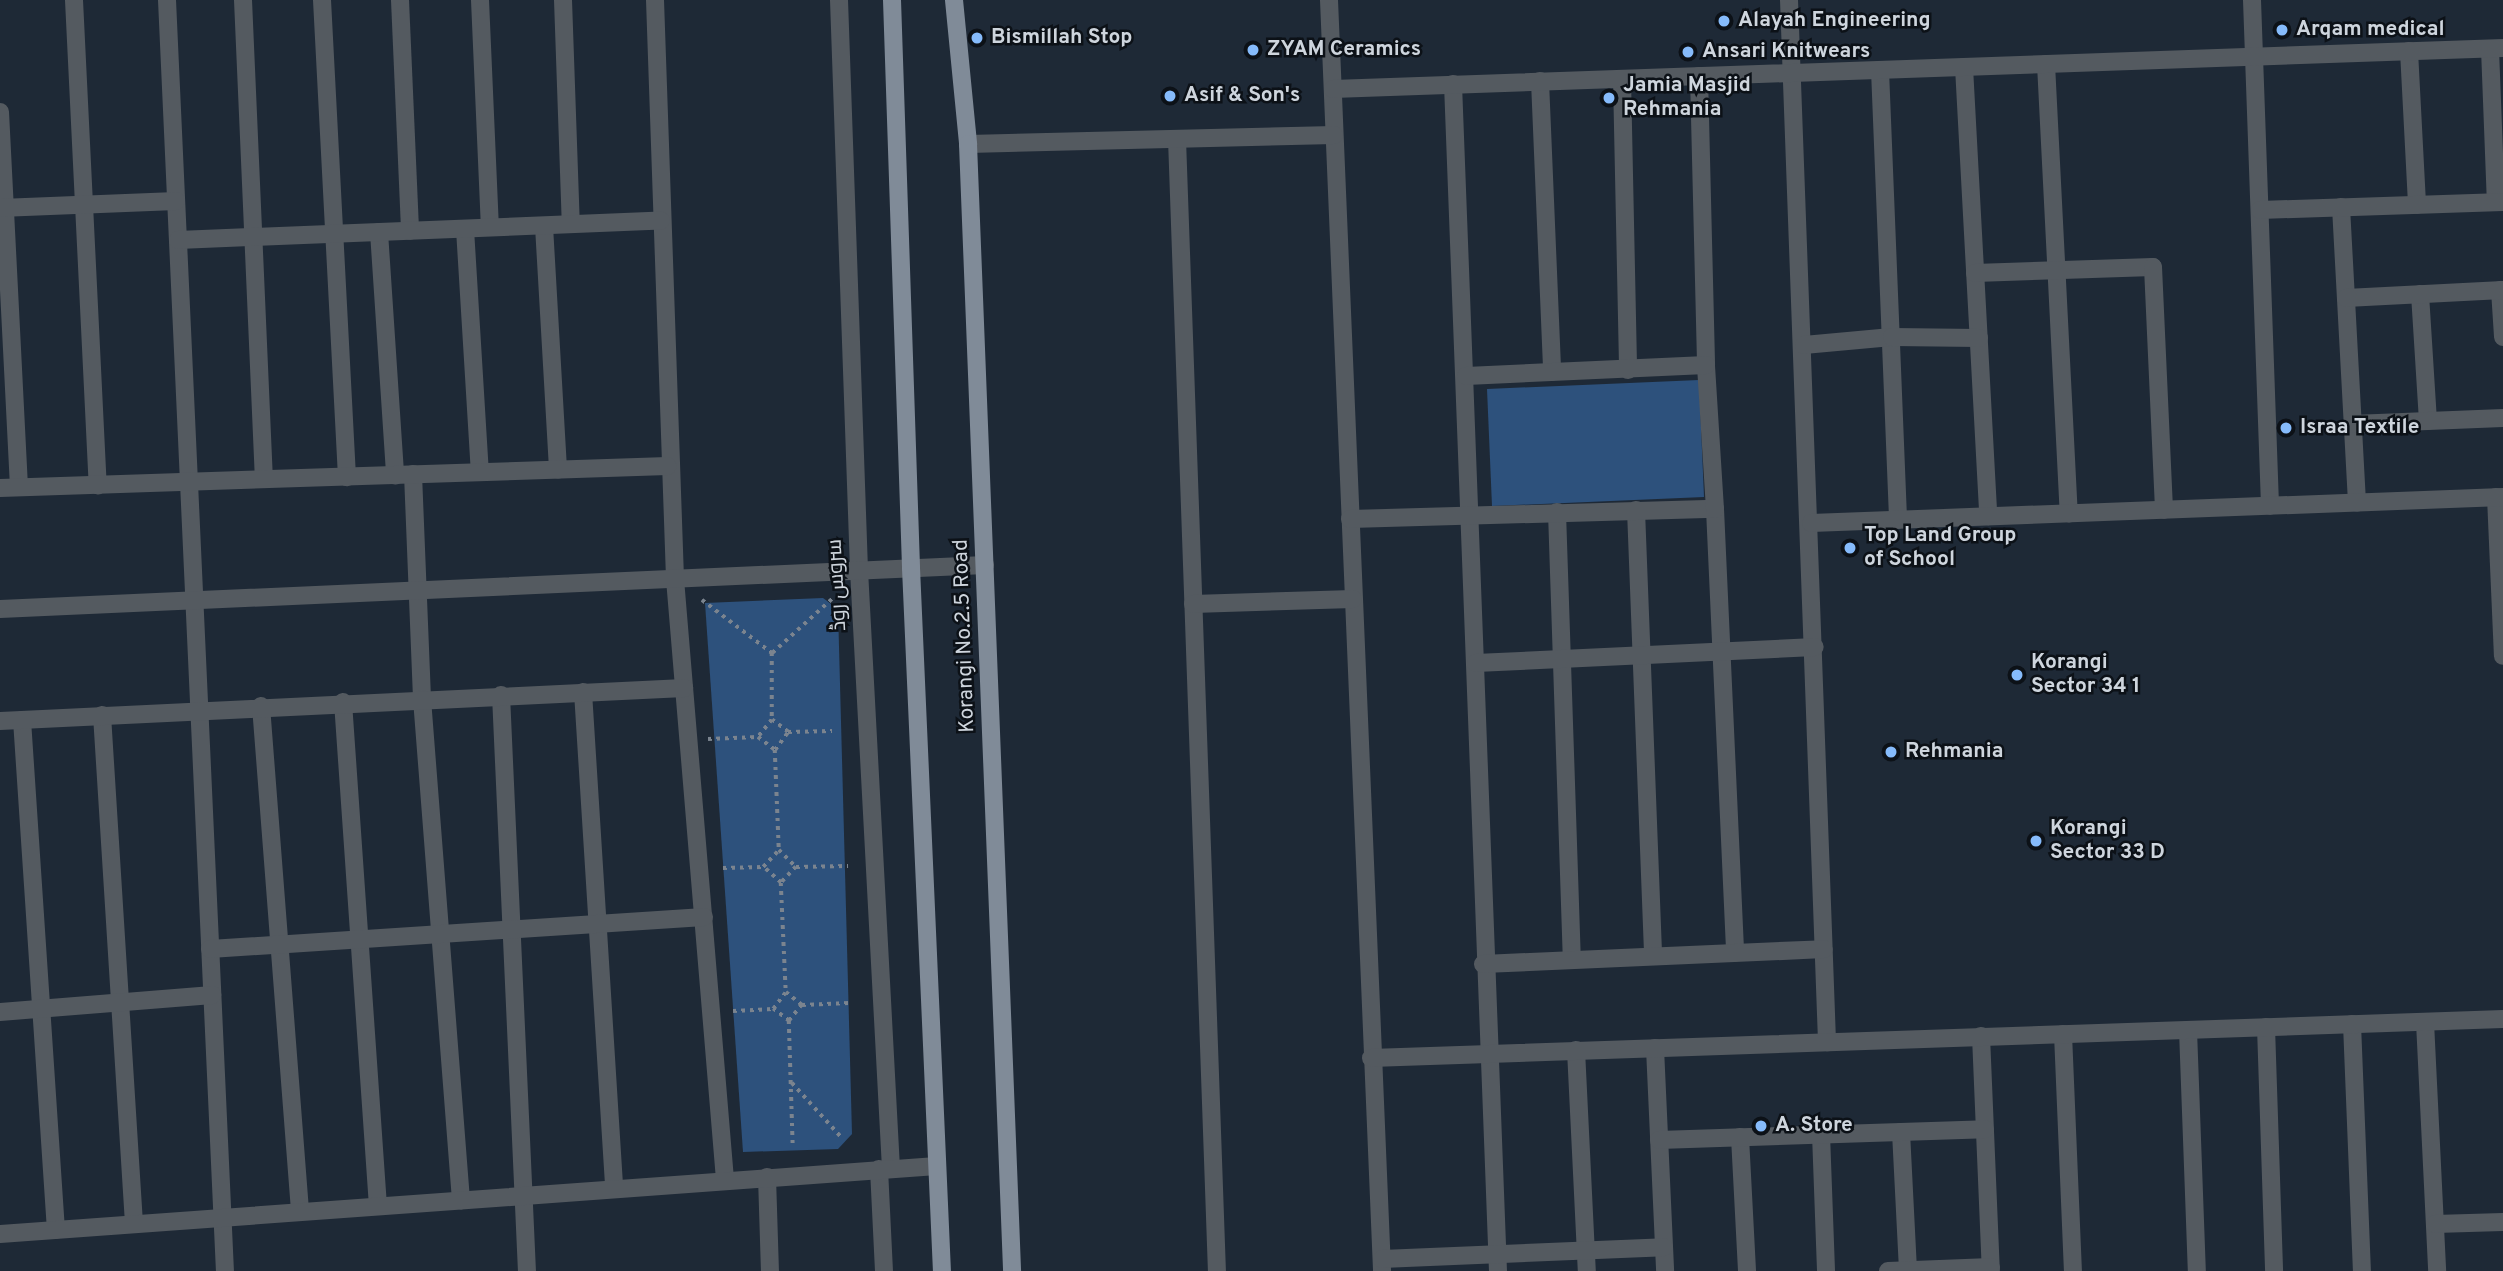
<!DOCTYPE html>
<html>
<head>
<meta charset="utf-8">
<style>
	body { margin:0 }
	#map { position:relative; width:2503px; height:1271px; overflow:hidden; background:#1e2936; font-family:Overpass,Cairo,sans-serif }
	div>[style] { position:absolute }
	.green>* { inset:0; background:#2d517c }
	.path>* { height:3.5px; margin-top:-1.75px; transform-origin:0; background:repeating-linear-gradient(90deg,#7b848f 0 3.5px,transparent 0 8.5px) }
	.minor>* { height:18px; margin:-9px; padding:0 9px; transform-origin:9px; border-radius:9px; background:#545a60 }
	.major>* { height:18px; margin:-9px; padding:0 9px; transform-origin:9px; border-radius:9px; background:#808b98 }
	.dots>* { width:19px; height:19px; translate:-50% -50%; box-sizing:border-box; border:4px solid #0c1117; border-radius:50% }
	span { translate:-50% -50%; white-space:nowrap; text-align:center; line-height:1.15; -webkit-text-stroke:5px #0c1117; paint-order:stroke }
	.poi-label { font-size:21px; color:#ced5dd; font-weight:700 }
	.left { translate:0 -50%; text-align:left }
	.street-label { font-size:21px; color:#ced5dd }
</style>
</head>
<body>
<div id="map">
	<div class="green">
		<i style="clip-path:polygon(1699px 380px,1704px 497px,1492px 506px,1487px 389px)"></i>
		<i style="clip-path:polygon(823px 598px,838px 609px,852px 1134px,838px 1149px,743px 1152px,705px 603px)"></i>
	</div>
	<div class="path">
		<i style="left:702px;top:600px;width:88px;rotate:37.1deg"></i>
		<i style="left:772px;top:653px;width:84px;rotate:-42.1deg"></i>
		<i style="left:772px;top:653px;width:67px;rotate:90deg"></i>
		<i style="left:772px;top:720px;width:22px;rotate:129deg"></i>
		<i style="left:758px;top:737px;width:21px;rotate:37deg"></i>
		<i style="left:775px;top:750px;width:22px;rotate:-54deg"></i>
		<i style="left:788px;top:732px;width:20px;rotate:-143deg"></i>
		<i style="left:788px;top:732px;width:44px;rotate:-1.3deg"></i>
		<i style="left:708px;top:739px;width:50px;rotate:-2.3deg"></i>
		<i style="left:775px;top:750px;width:100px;rotate:87.7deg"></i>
		<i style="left:779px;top:850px;width:24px;rotate:45deg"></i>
		<i style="left:796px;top:867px;width:22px;rotate:133deg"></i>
		<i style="left:781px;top:883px;width:24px;rotate:-138deg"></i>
		<i style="left:763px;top:867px;width:23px;rotate:-47deg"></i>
		<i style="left:796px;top:867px;width:52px;rotate:-1.1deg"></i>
		<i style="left:723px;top:868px;width:40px;rotate:-1.4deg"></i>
		<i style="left:781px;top:883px;width:109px;rotate:87.4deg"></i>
		<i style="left:786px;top:992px;width:21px;rotate:39deg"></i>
		<i style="left:802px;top:1005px;width:21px;rotate:129deg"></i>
		<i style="left:789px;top:1021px;width:20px;rotate:-143deg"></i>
		<i style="left:773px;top:1009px;width:21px;rotate:-53deg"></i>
		<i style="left:802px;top:1005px;width:47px;rotate:-2.4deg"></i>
		<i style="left:733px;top:1011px;width:40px;rotate:-2.9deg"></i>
		<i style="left:789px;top:1021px;width:127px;rotate:88.2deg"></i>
		<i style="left:792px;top:1083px;width:76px;rotate:47.7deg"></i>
	</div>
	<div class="minor">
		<i style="left:74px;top:0;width:486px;rotate:87.2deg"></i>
		<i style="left:167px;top:0;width:1272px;rotate:87.39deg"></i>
		<i style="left:243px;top:0;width:479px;rotate:87.5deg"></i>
		<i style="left:322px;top:0;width:478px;rotate:87deg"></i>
		<i style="left:400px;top:0;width:231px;rotate:87.5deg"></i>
		<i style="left:480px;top:0;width:227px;rotate:87.5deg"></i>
		<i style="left:563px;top:0;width:224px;rotate:88deg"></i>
		<i style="left:655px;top:0;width:579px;rotate:88.02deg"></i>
		<i style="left:675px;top:579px;width:603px;rotate:85.24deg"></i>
		<i style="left:839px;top:0;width:570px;rotate:87.99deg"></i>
		<i style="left:859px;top:570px;width:599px;rotate:86.94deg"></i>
		<i style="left:1329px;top:0;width:1272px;rotate:87.61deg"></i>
		<i style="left:1789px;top:0;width:1043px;rotate:87.91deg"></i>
		<i style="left:2252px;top:0;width:506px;rotate:87.96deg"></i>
		<i style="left:2490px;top:49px;width:153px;rotate:87.8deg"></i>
		<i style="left:2409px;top:51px;width:154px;rotate:87deg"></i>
		<i style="left:2046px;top:64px;width:450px;rotate:87.1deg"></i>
		<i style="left:1964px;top:67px;width:450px;rotate:86.9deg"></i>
		<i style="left:1880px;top:70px;width:450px;rotate:87.7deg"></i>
		<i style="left:1699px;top:76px;width:289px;rotate:88.6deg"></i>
		<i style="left:1622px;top:79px;width:291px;rotate:88.8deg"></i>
		<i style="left:1540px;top:81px;width:291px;rotate:87.6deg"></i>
		<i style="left:1453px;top:84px;width:1188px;rotate:87.83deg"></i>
		<i style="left:1333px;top:89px;width:1171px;rotate:-2.01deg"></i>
		<i style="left:0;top:112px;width:375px;rotate:87.1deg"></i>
		<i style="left:1177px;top:139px;width:1133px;rotate:87.98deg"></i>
		<i style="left:968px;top:144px;width:366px;rotate:-1.4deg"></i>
		<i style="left:2341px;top:207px;width:296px;rotate:86.9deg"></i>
		<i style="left:0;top:208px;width:176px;rotate:-2.3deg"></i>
		<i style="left:2260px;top:210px;width:243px;rotate:-1.9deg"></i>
		<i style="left:544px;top:226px;width:244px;rotate:86.7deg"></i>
		<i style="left:465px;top:229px;width:243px;rotate:86.5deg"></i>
		<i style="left:379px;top:232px;width:244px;rotate:86.2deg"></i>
		<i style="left:178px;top:240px;width:483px;rotate:-2.3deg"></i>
		<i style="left:1975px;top:273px;width:178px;rotate:-1.9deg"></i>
		<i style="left:2153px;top:267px;width:243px;rotate:87.4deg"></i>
		<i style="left:2500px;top:290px;width:47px;rotate:86.3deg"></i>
		<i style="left:2420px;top:294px;width:127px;rotate:86.4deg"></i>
		<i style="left:2346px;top:298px;width:157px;rotate:-2.9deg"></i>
		<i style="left:1804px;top:345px;width:88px;rotate:-5.2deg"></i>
		<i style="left:1892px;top:337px;width:87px;rotate:0.7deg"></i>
		<i style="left:2353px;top:424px;width:150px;rotate:-2.3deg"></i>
		<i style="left:413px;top:474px;width:225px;rotate:87.7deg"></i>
		<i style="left:422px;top:699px;width:503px;rotate:85.55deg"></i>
		<i style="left:0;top:488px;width:668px;rotate:-1.89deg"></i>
		<i style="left:2496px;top:497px;width:159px;rotate:87.5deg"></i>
		<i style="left:1715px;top:509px;width:444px;rotate:87.4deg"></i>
		<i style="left:1636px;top:510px;width:446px;rotate:87.8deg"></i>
		<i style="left:1557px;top:512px;width:448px;rotate:88.1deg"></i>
		<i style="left:1350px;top:519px;width:365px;rotate:-1.6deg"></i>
		<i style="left:1715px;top:509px;width:144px;rotate:-93.6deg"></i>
		<i style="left:1706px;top:365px;width:240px;rotate:177.4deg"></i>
		<i style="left:1811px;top:523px;width:692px;rotate:-2.15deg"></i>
		<i style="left:1193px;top:604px;width:160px;rotate:-1.8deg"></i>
		<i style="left:0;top:609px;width:986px;rotate:-2.56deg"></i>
		<i style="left:1476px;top:663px;width:339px;rotate:-2.7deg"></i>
		<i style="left:583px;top:692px;width:497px;rotate:86.4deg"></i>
		<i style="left:501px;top:695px;width:577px;rotate:87.42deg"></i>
		<i style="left:343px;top:702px;width:505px;rotate:86.03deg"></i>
		<i style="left:261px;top:706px;width:507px;rotate:85.58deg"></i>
		<i style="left:102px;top:715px;width:510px;rotate:86.4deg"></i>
		<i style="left:22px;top:720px;width:511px;rotate:86.19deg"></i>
		<i style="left:0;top:721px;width:685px;rotate:-2.76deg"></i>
		<i style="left:210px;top:949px;width:495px;rotate:-3.7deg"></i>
		<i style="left:1483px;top:964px;width:341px;rotate:-2.5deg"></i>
		<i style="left:0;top:1012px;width:213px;rotate:-4.6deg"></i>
		<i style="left:2425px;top:1022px;width:249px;rotate:87.2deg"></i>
		<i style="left:2352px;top:1024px;width:247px;rotate:87.7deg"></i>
		<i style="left:2266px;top:1027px;width:244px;rotate:88.1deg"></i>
		<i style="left:2188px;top:1030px;width:241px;rotate:87.9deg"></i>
		<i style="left:2063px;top:1034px;width:237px;rotate:87.6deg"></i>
		<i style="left:1981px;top:1036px;width:235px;rotate:87.6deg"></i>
		<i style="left:1655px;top:1048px;width:223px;rotate:87.4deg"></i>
		<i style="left:1576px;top:1050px;width:221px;rotate:87.2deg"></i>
		<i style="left:1371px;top:1058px;width:1133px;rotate:-1.97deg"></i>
		<i style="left:1901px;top:1132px;width:138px;rotate:87.1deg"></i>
		<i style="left:1821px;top:1134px;width:137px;rotate:87.9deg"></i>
		<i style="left:1740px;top:1137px;width:134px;rotate:87deg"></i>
		<i style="left:1659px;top:1140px;width:326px;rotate:-1.9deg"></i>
		<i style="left:879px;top:1169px;width:102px;rotate:87.2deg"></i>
		<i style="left:767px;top:1177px;width:94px;rotate:88.2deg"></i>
		<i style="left:2435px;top:1224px;width:68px;rotate:-1.7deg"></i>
		<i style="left:0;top:1234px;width:939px;rotate:-4.15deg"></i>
		<i style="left:1382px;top:1259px;width:282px;rotate:-2.4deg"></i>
		<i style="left:1888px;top:1271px;width:103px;rotate:-2.2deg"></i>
	</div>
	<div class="major">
		<i style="left:892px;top:0;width:568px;rotate:88.08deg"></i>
		<i style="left:911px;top:568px;width:704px;rotate:87.48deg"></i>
		<i style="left:954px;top:0;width:145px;rotate:84.4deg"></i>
		<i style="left:968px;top:144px;width:1128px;rotate:87.76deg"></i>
	</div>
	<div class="dots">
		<i style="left:1724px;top:21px;background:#86bbfb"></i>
		<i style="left:2282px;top:30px;background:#86bbfb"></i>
		<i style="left:977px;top:38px;background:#86bbfb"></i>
		<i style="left:1253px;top:50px;background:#86bbfb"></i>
		<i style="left:1688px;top:52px;background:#86bbfb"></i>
		<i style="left:1170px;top:96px;background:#86bbfb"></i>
		<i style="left:1609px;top:98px;background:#86bbfb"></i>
		<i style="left:2286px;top:428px;background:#86bbfb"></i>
		<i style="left:1850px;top:548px;background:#86bbfb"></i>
		<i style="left:2017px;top:675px;background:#86bbfb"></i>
		<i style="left:1891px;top:752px;background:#86bbfb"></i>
		<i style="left:2036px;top:841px;background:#86bbfb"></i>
		<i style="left:1761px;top:1126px;background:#86bbfb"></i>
	</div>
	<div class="poi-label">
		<span class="left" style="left:1738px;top:21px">Alayah Engineering</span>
		<span class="left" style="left:2296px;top:30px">Arqam medical</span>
		<span class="left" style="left:991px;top:38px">Bismillah Stop</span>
		<span class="left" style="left:1267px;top:50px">ZYAM Ceramics</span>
		<span class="left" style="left:1702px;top:52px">Ansari Knitwears</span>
		<span class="left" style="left:1623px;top:98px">Jamia Masjid<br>Rehmania</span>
		<span class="left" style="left:1184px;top:96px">Asif &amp; Son's</span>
		<span class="left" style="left:2300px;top:428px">Israa Textile</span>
		<span class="left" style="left:1864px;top:548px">Top Land Group<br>of School</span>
		<span class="left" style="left:2031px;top:675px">Korangi<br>Sector 34 1</span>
		<span class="left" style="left:1905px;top:752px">Rehmania</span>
		<span class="left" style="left:2050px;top:841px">Korangi<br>Sector 33 D</span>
		<span class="left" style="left:1775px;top:1126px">A. Store</span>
	</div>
	<div class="street-label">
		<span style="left:838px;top:585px;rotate:-93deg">سروس روڈ</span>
		<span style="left:965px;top:636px;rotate:-92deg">Korangi No.2.5 Road</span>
	</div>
</div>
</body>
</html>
